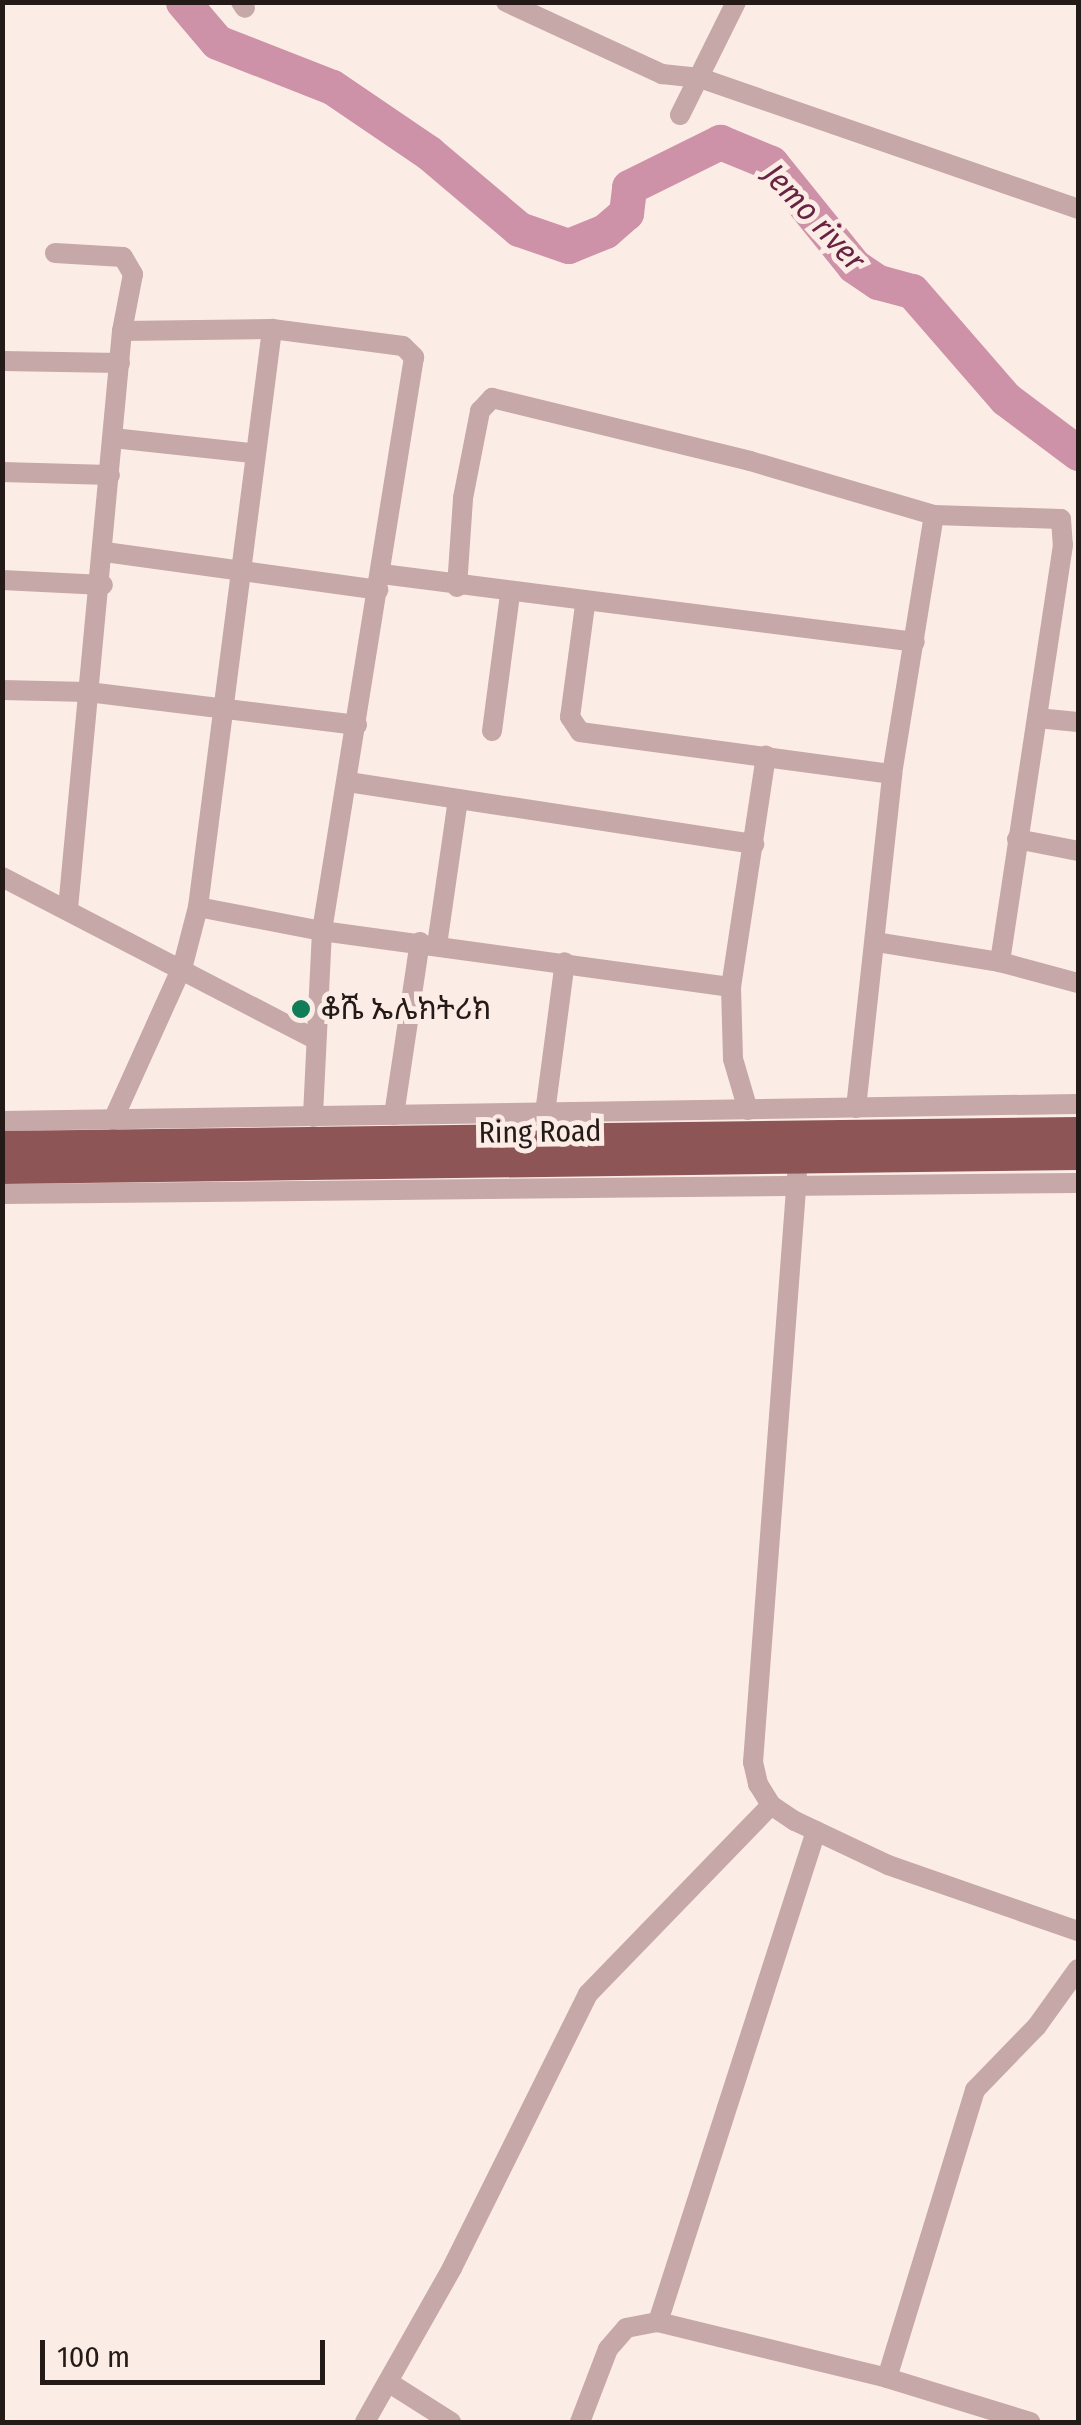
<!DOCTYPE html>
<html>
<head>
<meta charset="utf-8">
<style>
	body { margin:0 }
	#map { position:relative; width:1081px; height:2425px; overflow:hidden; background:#fcece6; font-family:"Fira Sans Condensed","Noto Sans Ethiopic",sans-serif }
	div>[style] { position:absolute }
	.river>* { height:35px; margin:-17.5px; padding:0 17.5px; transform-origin:17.5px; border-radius:17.5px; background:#cd92a8 }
	.minor>* { height:20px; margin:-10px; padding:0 10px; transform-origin:10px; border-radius:10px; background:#c5a8a7 }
	.highway>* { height:28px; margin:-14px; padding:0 14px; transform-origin:14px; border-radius:14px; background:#8e5556 }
	.dots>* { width:28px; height:28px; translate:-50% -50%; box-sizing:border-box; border:5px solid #fcece6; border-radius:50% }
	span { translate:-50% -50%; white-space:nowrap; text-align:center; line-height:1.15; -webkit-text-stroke:10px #fcece6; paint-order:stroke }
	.poi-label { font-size:30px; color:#241a17 }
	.left { translate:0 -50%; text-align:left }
	.street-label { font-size:30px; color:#241a17 }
	.water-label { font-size:32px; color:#682242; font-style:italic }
	.frame { position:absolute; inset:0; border:5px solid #241a17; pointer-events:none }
	.scale { position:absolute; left:40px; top:2340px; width:285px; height:45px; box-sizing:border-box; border:5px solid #241a17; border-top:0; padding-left:12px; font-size:30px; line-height:35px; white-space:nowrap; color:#241a17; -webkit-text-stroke:8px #fcece6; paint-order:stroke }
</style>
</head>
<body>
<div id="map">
	<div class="river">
		<i style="left:183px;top:2px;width:52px;rotate:49.6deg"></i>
		<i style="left:217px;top:42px;width:123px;rotate:21.4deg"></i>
		<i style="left:332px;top:87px;width:117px;rotate:34.2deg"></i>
		<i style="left:429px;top:153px;width:118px;rotate:40.2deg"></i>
		<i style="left:519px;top:229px;width:52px;rotate:19.1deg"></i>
		<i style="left:568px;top:246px;width:40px;rotate:-22deg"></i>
		<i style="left:605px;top:231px;width:28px;rotate:-41deg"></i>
		<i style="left:626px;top:213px;width:26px;rotate:-83deg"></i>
		<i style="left:629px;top:187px;width:102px;rotate:-26.3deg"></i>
		<i style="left:720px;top:142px;width:55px;rotate:22.4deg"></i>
		<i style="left:771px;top:163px;width:132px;rotate:51.1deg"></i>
		<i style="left:854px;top:266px;width:29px;rotate:34deg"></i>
		<i style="left:878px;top:282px;width:35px;rotate:15deg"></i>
		<i style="left:912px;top:291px;width:143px;rotate:49deg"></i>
		<i style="left:1006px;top:399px;width:90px;rotate:36.9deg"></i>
	</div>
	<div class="minor">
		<i style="left:241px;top:2px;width:7px;rotate:56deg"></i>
		<i style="left:506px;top:2px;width:172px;rotate:24.8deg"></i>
		<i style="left:662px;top:74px;width:38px;rotate:6deg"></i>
		<i style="left:700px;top:78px;width:400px;rotate:19.1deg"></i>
		<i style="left:680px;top:115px;width:126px;rotate:-63.6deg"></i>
		<i style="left:55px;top:253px;width:68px;rotate:3.4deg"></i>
		<i style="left:123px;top:257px;width:20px;rotate:60deg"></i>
		<i style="left:133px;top:274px;width:58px;rotate:100.9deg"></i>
		<i style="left:122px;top:331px;width:581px;rotate:95.34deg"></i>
		<i style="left:122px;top:331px;width:150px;rotate:-0.8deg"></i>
		<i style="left:272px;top:329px;width:132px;rotate:7.4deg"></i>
		<i style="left:403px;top:346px;width:16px;rotate:45deg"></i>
		<i style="left:414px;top:357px;width:581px;rotate:99.11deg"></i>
		<i style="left:322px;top:931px;width:186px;rotate:92.8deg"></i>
		<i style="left:2px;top:361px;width:118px;rotate:1deg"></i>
		<i style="left:113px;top:438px;width:140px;rotate:6.2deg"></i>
		<i style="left:2px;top:472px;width:108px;rotate:1.6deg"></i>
		<i style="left:105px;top:552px;width:276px;rotate:7.9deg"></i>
		<i style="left:382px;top:574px;width:537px;rotate:7.27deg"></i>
		<i style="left:2px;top:580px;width:101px;rotate:2.8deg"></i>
		<i style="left:457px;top:587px;width:89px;rotate:-86.1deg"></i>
		<i style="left:463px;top:498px;width:89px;rotate:-78.9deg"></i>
		<i style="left:480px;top:411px;width:18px;rotate:-47deg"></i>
		<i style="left:492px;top:398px;width:266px;rotate:13.7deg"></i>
		<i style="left:750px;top:461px;width:192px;rotate:16.4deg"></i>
		<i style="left:934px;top:515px;width:127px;rotate:1.8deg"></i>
		<i style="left:1061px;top:519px;width:26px;rotate:86deg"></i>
		<i style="left:1063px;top:545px;width:422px;rotate:98.6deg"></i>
		<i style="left:585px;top:605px;width:113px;rotate:97.6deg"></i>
		<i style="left:570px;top:717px;width:18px;rotate:56deg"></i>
		<i style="left:580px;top:732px;width:315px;rotate:7.7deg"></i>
		<i style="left:2px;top:690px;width:86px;rotate:1.3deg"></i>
		<i style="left:88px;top:692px;width:271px;rotate:7deg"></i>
		<i style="left:1037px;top:718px;width:41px;rotate:5.6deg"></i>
		<i style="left:492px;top:731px;width:138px;rotate:-82.5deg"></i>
		<i style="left:348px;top:782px;width:411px;rotate:8.7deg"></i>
		<i style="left:1017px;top:839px;width:62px;rotate:11.1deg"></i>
		<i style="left:2px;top:877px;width:352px;rotate:27.4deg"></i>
		<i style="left:198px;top:907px;width:126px;rotate:11deg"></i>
		<i style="left:322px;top:931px;width:413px;rotate:7.8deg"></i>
		<i style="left:876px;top:942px;width:126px;rotate:9.2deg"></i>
		<i style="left:1000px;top:962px;width:81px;rotate:15.1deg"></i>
		<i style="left:437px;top:945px;width:147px;rotate:-81.8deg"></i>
		<i style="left:856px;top:1108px;width:336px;rotate:-83.8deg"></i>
		<i style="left:892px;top:774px;width:262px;rotate:-80.8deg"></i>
		<i style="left:748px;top:1110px;width:53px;rotate:-106.4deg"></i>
		<i style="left:733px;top:1059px;width:72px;rotate:-91.6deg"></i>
		<i style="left:731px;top:987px;width:234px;rotate:-81.4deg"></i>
		<i style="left:545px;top:1113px;width:152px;rotate:-82.5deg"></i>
		<i style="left:394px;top:1115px;width:175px;rotate:-81.5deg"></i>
		<i style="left:113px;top:1120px;width:170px;rotate:-65.7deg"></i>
		<i style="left:183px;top:965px;width:60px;rotate:-75.5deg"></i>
		<i style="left:198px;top:907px;width:583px;rotate:-82.7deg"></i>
		<i style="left:2px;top:1121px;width:1076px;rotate:-0.91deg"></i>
		<i style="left:797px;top:1176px;width:588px;rotate:94.29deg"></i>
		<i style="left:753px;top:1762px;width:23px;rotate:77deg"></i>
		<i style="left:758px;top:1784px;width:25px;rotate:58deg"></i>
		<i style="left:771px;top:1805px;width:29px;rotate:34deg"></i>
		<i style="left:795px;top:1821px;width:103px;rotate:25.3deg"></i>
		<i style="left:888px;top:1865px;width:201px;rotate:19.2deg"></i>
		<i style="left:2px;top:1194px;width:1076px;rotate:-0.59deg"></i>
		<i style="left:816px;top:1831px;width:516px;rotate:107.84deg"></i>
		<i style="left:658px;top:2322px;width:236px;rotate:13.7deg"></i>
		<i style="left:887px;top:2378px;width:150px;rotate:17.1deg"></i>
		<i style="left:887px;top:2378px;width:301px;rotate:-73deg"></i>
		<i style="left:975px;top:2090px;width:89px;rotate:-45.9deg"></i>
		<i style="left:1037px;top:2026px;width:70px;rotate:-54.3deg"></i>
		<i style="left:388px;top:2382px;width:75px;rotate:32.4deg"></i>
		<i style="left:365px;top:2422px;width:177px;rotate:-60.5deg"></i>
		<i style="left:452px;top:2268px;width:306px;rotate:-63.6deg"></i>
		<i style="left:588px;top:1994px;width:263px;rotate:-45.9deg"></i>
		<i style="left:580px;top:2422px;width:78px;rotate:-69deg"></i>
		<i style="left:608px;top:2349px;width:28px;rotate:-49deg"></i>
		<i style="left:626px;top:2328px;width:33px;rotate:-11deg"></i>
	</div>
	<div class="highway">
		<i style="left:2px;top:1145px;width:1076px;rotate:-0.75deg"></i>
		<i style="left:2px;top:1170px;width:1076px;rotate:-0.75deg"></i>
	</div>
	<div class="dots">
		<i style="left:301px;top:1009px;background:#117d58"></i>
	</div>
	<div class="poi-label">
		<span class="left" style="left:321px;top:1009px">ቆሼ ኤሌክትሪክ</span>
	</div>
	<div class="street-label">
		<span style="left:540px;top:1132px;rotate:-1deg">Ring Road</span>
	</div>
	<div class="water-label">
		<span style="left:814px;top:217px;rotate:47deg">Jemo river</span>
	</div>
	<div class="frame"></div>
	<div class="scale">100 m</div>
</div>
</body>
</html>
